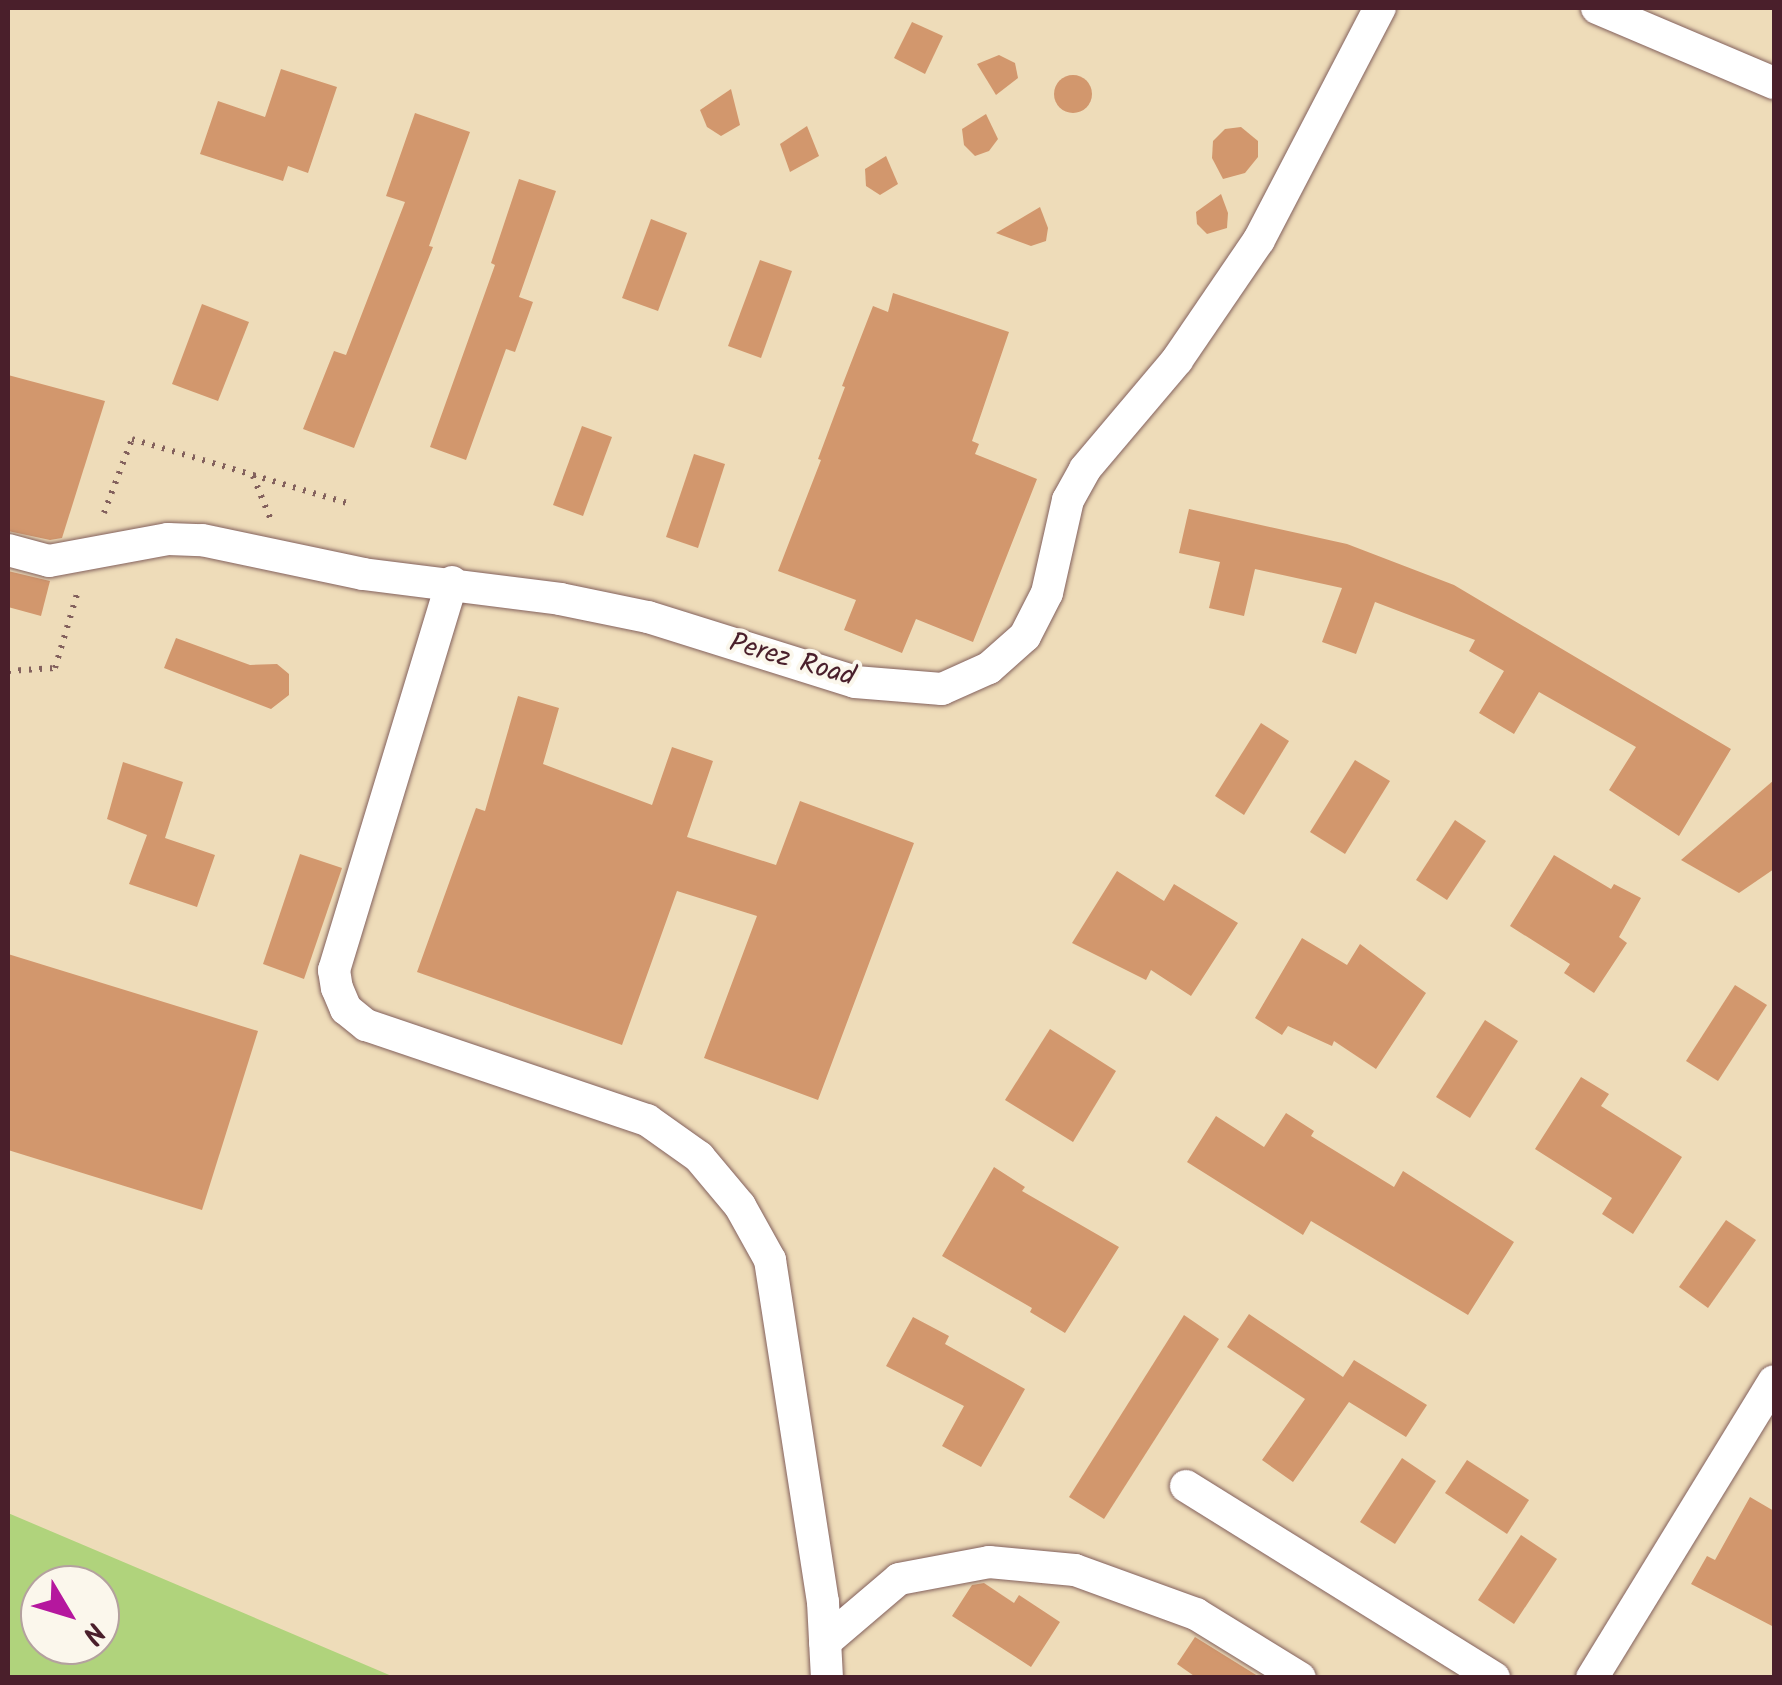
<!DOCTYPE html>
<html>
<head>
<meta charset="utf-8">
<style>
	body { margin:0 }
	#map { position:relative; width:1782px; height:1685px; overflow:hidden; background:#eedcb9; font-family:Kalam,sans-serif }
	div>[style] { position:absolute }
	.green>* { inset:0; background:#b0d37c }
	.building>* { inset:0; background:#d2976d }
	.round { border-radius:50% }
	.path>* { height:6px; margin-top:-3px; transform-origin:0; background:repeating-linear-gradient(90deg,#83615d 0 2.5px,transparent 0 10.5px) }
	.roads { filter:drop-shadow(0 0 2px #83615d) drop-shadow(0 0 2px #83615d) }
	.minor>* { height:32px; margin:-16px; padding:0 16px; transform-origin:16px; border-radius:16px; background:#fff }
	span { translate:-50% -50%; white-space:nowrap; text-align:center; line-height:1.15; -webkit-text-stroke:8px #fbf7ec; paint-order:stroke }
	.street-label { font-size:28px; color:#4a1f2b }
	.frame { position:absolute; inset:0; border:10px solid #4a1f2b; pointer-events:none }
	.north { position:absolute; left:20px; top:1565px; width:100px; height:100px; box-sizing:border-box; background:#fbf7ec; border:2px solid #b4a19f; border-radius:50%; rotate:128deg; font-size:28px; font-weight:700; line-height:40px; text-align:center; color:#4a1f2b }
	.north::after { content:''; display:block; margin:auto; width:35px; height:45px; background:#b5179e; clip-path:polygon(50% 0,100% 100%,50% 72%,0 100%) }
</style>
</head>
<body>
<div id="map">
	<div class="green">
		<i style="clip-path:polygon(evenodd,8px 1513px,394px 1677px,8px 1677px,8px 1513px,40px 1585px,100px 1585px,100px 1645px,40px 1645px,40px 1585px)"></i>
	</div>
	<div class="building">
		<i style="clip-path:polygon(912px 22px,943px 36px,925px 74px,894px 58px)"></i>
		<i style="clip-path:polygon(999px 55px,1015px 63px,1018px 78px,996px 95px,977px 64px)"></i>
		<i style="clip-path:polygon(281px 69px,337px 87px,308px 173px,288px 166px,283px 181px,200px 154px,218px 101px,265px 117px)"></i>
		<i class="round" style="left:1054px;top:75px;width:38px;height:38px"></i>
		<i style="clip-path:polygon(731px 89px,740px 125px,721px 136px,707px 127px,700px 110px)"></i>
		<i style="clip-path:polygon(415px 113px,470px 132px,429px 246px,433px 247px,354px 448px,303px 429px,334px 351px,346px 355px,405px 202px,386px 196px)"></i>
		<i style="clip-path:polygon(986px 114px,998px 139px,989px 151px,975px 156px,964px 145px,962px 129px)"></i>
		<i style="clip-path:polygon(807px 126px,819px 156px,790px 172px,780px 144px)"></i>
		<i style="clip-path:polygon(1241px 127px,1258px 141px,1258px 157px,1245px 173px,1223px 179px,1212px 158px,1213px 141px,1225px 129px)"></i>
		<i style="clip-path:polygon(886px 156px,898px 184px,880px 195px,866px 186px,865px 169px)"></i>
		<i style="clip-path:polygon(519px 179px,556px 191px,519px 297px,533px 302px,515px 352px,506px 349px,466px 460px,430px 447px,495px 265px,491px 263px)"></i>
		<i style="clip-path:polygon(1221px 194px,1228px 213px,1227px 228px,1207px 234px,1197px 224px,1196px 212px)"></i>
		<i style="clip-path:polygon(1040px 207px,1048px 228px,1046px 241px,1031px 246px,996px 233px)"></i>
		<i style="clip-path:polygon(651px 219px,687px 233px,658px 311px,622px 298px)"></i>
		<i style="clip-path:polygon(760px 260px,792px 271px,761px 358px,728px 346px)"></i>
		<i style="clip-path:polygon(893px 293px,1009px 332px,972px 441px,979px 444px,975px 454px,1037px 479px,973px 642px,916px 619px,902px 653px,844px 630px,856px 600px,778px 571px,821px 460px,818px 459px,845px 387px,842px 386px,873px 306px,888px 312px)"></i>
		<i style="clip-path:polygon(202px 304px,249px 322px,218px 401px,172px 384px)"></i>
		<i style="clip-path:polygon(8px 375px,105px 401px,62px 538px,50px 540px,8px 531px)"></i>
		<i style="clip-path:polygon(582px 426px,612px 437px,583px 516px,553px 505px)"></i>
		<i style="clip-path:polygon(694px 454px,725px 464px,698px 548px,666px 537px)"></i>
		<i style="clip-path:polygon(1189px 509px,1347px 544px,1454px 585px,1731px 749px,1679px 836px,1609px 790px,1636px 747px,1539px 692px,1514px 734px,1479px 713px,1504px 671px,1469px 651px,1475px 640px,1375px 602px,1356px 654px,1322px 642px,1342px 588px,1255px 569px,1244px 616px,1209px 608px,1220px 562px,1179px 553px)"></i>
		<i style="clip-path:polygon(8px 571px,50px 581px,41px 616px,8px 607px)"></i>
		<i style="clip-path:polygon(176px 638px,250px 665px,277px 664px,289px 674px,289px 695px,271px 709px,164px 668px)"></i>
		<i style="clip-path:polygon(518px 696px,559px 708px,543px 764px,652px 805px,672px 747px,713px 761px,687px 837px,776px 865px,800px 801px,914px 843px,818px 1100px,704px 1058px,757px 916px,677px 891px,622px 1045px,417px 972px,476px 808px,485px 811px)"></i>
		<i style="clip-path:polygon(1261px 723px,1289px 741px,1244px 815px,1215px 796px)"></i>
		<i style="clip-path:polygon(1355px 760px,1390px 781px,1345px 854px,1310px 832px)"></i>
		<i style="clip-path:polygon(123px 762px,183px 782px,165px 838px,215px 855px,197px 907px,129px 884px,147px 835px,107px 819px)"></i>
		<i style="clip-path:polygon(1774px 780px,1774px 869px,1739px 893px,1681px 860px)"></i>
		<i style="clip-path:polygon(1455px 820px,1486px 841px,1447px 900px,1416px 880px)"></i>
		<i style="clip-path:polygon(300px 854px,342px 868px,304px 979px,263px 964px)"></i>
		<i style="clip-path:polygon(1554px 855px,1611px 889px,1614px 884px,1641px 898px,1619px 937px,1627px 943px,1594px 993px,1564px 973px,1570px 964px,1510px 926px)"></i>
		<i style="clip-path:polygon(1117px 871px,1164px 901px,1174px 884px,1238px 923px,1191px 996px,1151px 970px,1146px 980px,1072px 943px)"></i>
		<i style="clip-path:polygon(1302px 938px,1347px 965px,1360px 944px,1426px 993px,1376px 1069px,1334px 1041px,1332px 1046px,1288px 1026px,1282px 1035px,1255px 1018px)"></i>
		<i style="clip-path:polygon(8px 954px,258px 1031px,202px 1210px,8px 1150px)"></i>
		<i style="clip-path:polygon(1735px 985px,1767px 1005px,1718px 1081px,1686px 1061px)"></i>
		<i style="clip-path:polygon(1485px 1020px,1518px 1041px,1470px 1118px,1436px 1097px)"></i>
		<i style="clip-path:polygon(1050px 1029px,1116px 1071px,1073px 1142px,1005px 1100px)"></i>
		<i style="clip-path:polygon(1581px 1077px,1609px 1094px,1601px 1106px,1682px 1157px,1633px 1234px,1602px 1214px,1612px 1198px,1535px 1149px)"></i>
		<i style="clip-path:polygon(1286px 1113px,1314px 1131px,1311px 1136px,1394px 1187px,1403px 1171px,1514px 1242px,1468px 1315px,1311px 1221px,1303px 1235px,1187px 1162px,1216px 1116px,1264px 1147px)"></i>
		<i style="clip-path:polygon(994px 1167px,1025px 1187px,1022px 1191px,1119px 1247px,1065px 1333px,1030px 1312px,1032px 1308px,942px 1256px)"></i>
		<i style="clip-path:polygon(1726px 1220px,1756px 1240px,1708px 1308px,1679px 1287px)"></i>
		<i style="clip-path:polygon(1249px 1314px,1343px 1377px,1354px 1360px,1427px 1405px,1406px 1437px,1349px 1402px,1293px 1482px,1262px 1460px,1305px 1399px,1227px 1347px)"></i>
		<i style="clip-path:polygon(1184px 1315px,1219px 1339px,1104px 1519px,1069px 1497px)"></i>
		<i style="clip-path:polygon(913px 1317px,949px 1336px,945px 1344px,1025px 1389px,981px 1467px,942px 1446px,964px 1406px,886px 1366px)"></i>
		<i style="clip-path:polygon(1402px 1458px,1436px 1481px,1395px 1544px,1360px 1522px)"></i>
		<i style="clip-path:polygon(1467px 1460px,1529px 1500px,1507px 1534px,1445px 1493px)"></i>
		<i style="clip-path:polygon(1750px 1497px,1774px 1511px,1774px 1627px,1691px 1584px,1707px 1556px,1715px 1560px)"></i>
		<i style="clip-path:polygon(1521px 1535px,1557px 1559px,1514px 1624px,1478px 1600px)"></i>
		<i style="clip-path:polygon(984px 1583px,1014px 1603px,1019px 1595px,1060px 1622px,1031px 1667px,952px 1616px,972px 1585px)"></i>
		<i style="clip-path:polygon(1195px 1637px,1261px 1678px,1197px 1678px,1177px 1664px)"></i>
	</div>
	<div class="path">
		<i style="left:253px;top:476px;width:48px;rotate:67.8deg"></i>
		<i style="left:104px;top:513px;width:79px;rotate:-69.3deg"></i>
		<i style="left:132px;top:439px;width:224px;rotate:16.6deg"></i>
		<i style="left:8px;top:671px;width:47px;rotate:-3.7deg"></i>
		<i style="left:55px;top:668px;width:80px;rotate:-73.4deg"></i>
	</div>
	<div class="roads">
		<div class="minor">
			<i style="left:1597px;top:8px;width:192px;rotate:23deg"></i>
			<i style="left:8px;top:550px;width:42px;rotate:15deg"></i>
			<i style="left:49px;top:561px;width:121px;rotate:-10.5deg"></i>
			<i style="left:168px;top:539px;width:34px;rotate:2deg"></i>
			<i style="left:202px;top:540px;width:165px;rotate:11.9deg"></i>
			<i style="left:363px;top:574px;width:199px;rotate:7.2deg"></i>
			<i style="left:560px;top:599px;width:90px;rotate:11.6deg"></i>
			<i style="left:648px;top:617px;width:217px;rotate:17.4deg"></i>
			<i style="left:855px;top:682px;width:87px;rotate:4.6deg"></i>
			<i style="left:942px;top:689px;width:51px;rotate:-24.1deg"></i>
			<i style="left:989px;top:668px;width:48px;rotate:-41.6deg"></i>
			<i style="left:1025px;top:636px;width:48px;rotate:-62.9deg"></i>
			<i style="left:1047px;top:593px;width:95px;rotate:-77.3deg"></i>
			<i style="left:1068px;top:500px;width:35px;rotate:-61deg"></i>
			<i style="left:1085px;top:469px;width:143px;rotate:-49.8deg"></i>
			<i style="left:1177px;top:360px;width:145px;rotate:-55.7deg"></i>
			<i style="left:1259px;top:240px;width:262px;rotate:-62.5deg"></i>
			<i style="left:452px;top:582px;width:406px;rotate:106.9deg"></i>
			<i style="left:334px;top:970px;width:18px;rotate:81deg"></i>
			<i style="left:337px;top:988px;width:23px;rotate:67deg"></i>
			<i style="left:346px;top:1009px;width:26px;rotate:39deg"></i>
			<i style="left:366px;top:1025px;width:297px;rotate:18.7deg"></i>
			<i style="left:647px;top:1120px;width:64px;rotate:35.4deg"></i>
			<i style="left:699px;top:1157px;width:64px;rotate:50.1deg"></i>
			<i style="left:740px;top:1206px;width:62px;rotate:60.9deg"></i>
			<i style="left:770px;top:1260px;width:346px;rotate:81.2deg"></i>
			<i style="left:823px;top:1602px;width:76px;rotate:87deg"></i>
			<i style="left:1186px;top:1486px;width:363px;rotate:31.9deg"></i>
			<i style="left:825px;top:1642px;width:97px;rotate:-40.4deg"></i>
			<i style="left:899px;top:1579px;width:92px;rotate:-10.7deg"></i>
			<i style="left:989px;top:1562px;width:86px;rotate:5.3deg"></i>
			<i style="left:1075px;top:1570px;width:129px;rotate:20deg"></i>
			<i style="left:1196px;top:1614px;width:122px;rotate:31.6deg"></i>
			<i style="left:1592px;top:1678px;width:348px;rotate:-58.5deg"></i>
		</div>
	</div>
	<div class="street-label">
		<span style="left:792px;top:661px;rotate:16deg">Perez Road</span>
	</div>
	<div class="frame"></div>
	<div class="north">N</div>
</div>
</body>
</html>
